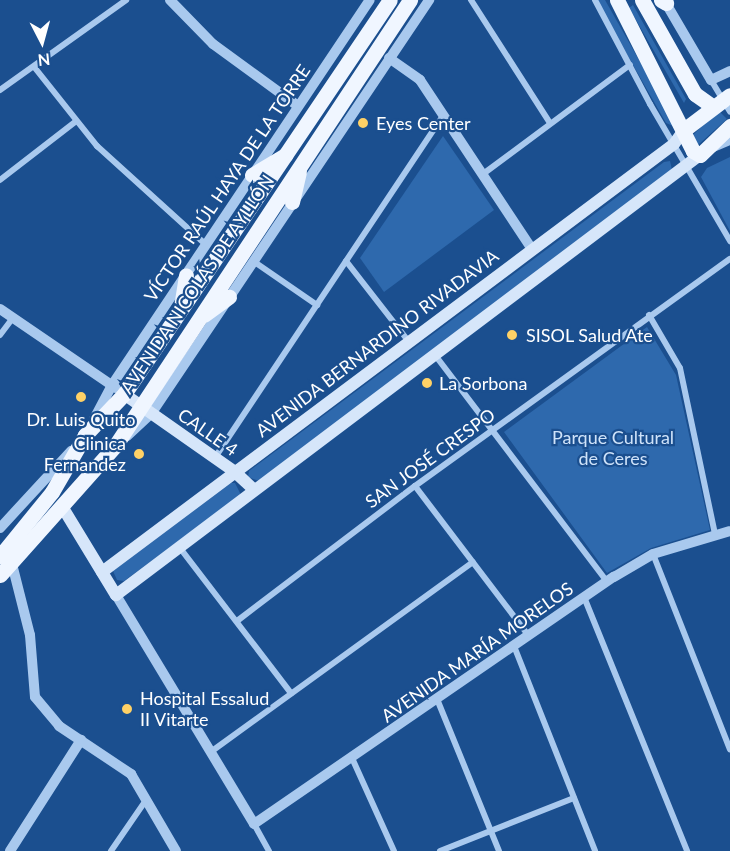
<!DOCTYPE html>
<html>
<head>
<meta charset="utf-8">
<style>
	body { margin:0 }
	#map { position:relative; width:730px; height:851px; overflow:hidden; background:#1b4f8f; font-family:Lato,sans-serif }
	div>[style] { position:absolute }
	.green>* { inset:0; background:#2e69ad }
	.minor>* { height:6px; margin:-3px; padding:0 3px; transform-origin:3px; border-radius:3px; background:#a9c9ee }
	.tertiary>* { height:10px; margin:-5px; padding:0 5px; transform-origin:5px; border-radius:5px; background:#a9c9ee }
	.secondary>* { height:12px; margin:-6px; padding:0 6px; transform-origin:6px; border-radius:6px; background:#d6e6fa }
	.primary>* { height:15px; margin:-7.5px; padding:0 7.5px; transform-origin:7.5px; border-radius:7.5px; background:#f0f6ff }
	.dots>* { width:16px; height:16px; translate:-50% -50%; box-sizing:border-box; border:3px solid #1b4f8f; border-radius:50% }
	span { translate:-50% -50%; white-space:nowrap; text-align:center; line-height:1.15; -webkit-text-stroke:4.5px #1b4f8f; paint-order:stroke }
	.poi-label { font-size:18px; color:#fff }
	.left { translate:0 -50%; text-align:left }
	.right { translate:-100% -50%; text-align:right }
	.street-label { font-size:18px; color:#fff }
	.park-label { font-size:18px; color:#cfe3fa }
	.north { position:absolute; left:12px; top:12px; width:60px; height:60px; -webkit-text-stroke:4px #1b4f8f; paint-order:stroke; rotate:174deg; font-size:16px; font-weight:700; line-height:24px; text-align:center; color:#fff }
	.north::after { content:''; display:block; margin:auto; width:21px; height:27px; background:#fff; clip-path:polygon(50% 0,100% 100%,50% 72%,0 100%) }
</style>
</head>
<body>
<div id="map">
	<div class="green">
		<i style="clip-path:polygon(596px 0,605px 0,673px 120px,673px 126px,666px 123px)"></i>
		<i style="clip-path:polygon(633px 5px,686px 99px,684px 103px,629px 8px)"></i>
		<i style="clip-path:polygon(718px 110px,727px 119px,698px 145px,693px 135px)"></i>
		<i style="clip-path:polygon(443px 136px,494px 210px,384px 292px,360px 258px)"></i>
		<i style="clip-path:polygon(730px 157px,730px 231px,701px 177px,707px 168px)"></i>
		<i style="clip-path:polygon(670px 161px,672px 170px,259px 481px,248px 477px,249px 471px,664px 162px)"></i>
		<i style="clip-path:polygon(647px 327px,676px 375px,710px 530px,651px 548px,607px 573px,504px 432px)"></i>
		<i style="clip-path:polygon(231px 483px,235px 483px,241px 495px,124px 581px,117px 580px,113px 571px)"></i>
	</div>
	<div class="minor">
		<i style="left:471px;top:0;width:146px;rotate:57.3deg"></i>
		<i style="left:595px;top:0;width:118px;rotate:62.1deg"></i>
		<i style="left:650px;top:104px;width:159px;rotate:59.7deg"></i>
		<i style="left:35px;top:68px;width:100px;rotate:51.5deg"></i>
		<i style="left:97px;top:146px;width:146px;rotate:42.2deg"></i>
		<i style="left:711px;top:80px;width:37px;rotate:59deg"></i>
		<i style="left:0;top:90px;width:155px;rotate:-35.5deg"></i>
		<i style="left:483px;top:174px;width:183px;rotate:-36.6deg"></i>
		<i style="left:0;top:180px;width:95px;rotate:-37.7deg"></i>
		<i style="left:253px;top:261px;width:78px;rotate:34.5deg"></i>
		<i style="left:346px;top:261px;width:103px;rotate:52.1deg"></i>
		<i style="left:649px;top:315px;width:61px;rotate:59.7deg"></i>
		<i style="left:680px;top:368px;width:170px;rotate:78.1deg"></i>
		<i style="left:0;top:335px;width:20px;rotate:-53deg"></i>
		<i style="left:435px;top:355px;width:285px;rotate:52.8deg"></i>
		<i style="left:214px;top:459px;width:411px;rotate:-56.3deg"></i>
		<i style="left:415px;top:486px;width:188px;rotate:52.8deg"></i>
		<i style="left:180px;top:548px;width:183px;rotate:52.6deg"></i>
		<i style="left:653px;top:554px;width:210px;rotate:68.5deg"></i>
		<i style="left:584px;top:597px;width:274px;rotate:67.9deg"></i>
		<i style="left:237px;top:621px;width:223px;rotate:-37.2deg"></i>
		<i style="left:415px;top:486px;width:388px;rotate:-35.8deg"></i>
		<i style="left:514px;top:646px;width:220px;rotate:68.4deg"></i>
		<i style="left:437px;top:699px;width:164px;rotate:67.8deg"></i>
		<i style="left:212px;top:751px;width:322px;rotate:-35.9deg"></i>
		<i style="left:352px;top:758px;width:102px;rotate:65.7deg"></i>
		<i style="left:254px;top:824px;width:31px;rotate:61deg"></i>
		<i style="left:111px;top:851px;width:62px;rotate:-55.5deg"></i>
		<i style="left:440px;top:851px;width:144px;rotate:-21.6deg"></i>
	</div>
	<div class="tertiary">
		<i style="left:170px;top:0;width:62px;rotate:45.7deg"></i>
		<i style="left:213px;top:44px;width:105px;rotate:36.1deg"></i>
		<i style="left:664px;top:0;width:93px;rotate:59.6deg"></i>
		<i style="left:711px;top:80px;width:21px;rotate:-25deg"></i>
		<i style="left:389px;top:58px;width:38px;rotate:35deg"></i>
		<i style="left:420px;top:80px;width:203px;rotate:56.5deg"></i>
		<i style="left:711px;top:148px;width:21px;rotate:-23deg"></i>
		<i style="left:0;top:309px;width:140px;rotate:34.3deg"></i>
		<i style="left:94px;top:419px;width:38px;rotate:-62deg"></i>
		<i style="left:112px;top:385px;width:463px;rotate:-56.2deg"></i>
		<i style="left:127px;top:436px;width:33px;rotate:-43deg"></i>
		<i style="left:151px;top:414px;width:499px;rotate:-56.1deg"></i>
		<i style="left:0;top:528px;width:105px;rotate:-47.3deg"></i>
		<i style="left:12px;top:564px;width:73px;rotate:75.8deg"></i>
		<i style="left:30px;top:635px;width:62px;rotate:85.4deg"></i>
		<i style="left:35px;top:697px;width:38px;rotate:50deg"></i>
		<i style="left:59px;top:726px;width:87px;rotate:33.7deg"></i>
		<i style="left:131px;top:774px;width:89px;rotate:59.7deg"></i>
		<i style="left:116px;top:595px;width:267px;rotate:58.9deg"></i>
		<i style="left:254px;top:824px;width:437px;rotate:-34.5deg"></i>
		<i style="left:614px;top:577px;width:45px;rotate:-30.5deg"></i>
		<i style="left:653px;top:554px;width:80px;rotate:-16.6deg"></i>
		<i style="left:10px;top:851px;width:132px;rotate:-57.4deg"></i>
	</div>
	<div class="secondary">
		<i style="left:124px;top:394px;width:136px;rotate:35.1deg"></i>
		<i style="left:235px;top:472px;width:26px;rotate:43deg"></i>
		<i style="left:63px;top:508px;width:102px;rotate:58.7deg"></i>
		<i style="left:116px;top:595px;width:731px;rotate:-37deg"></i>
		<i style="left:102px;top:572px;width:714px;rotate:-36.81deg"></i>
		<i style="left:674px;top:144px;width:19px;rotate:-54deg"></i>
	</div>
	<div class="primary">
		<i style="left:617px;top:0;width:169px;rotate:63.3deg"></i>
		<i style="left:693px;top:151px;width:8px;rotate:30deg"></i>
		<i style="left:700px;top:155px;width:42px;rotate:-44deg"></i>
		<i style="left:642px;top:0;width:108px;rotate:60.6deg"></i>
		<i style="left:695px;top:94px;width:21px;rotate:35deg"></i>
		<i style="left:661px;top:0;width:6px;rotate:31deg"></i>
		<i style="left:685px;top:129px;width:56px;rotate:-37.1deg"></i>
		<i style="left:252px;top:175px;width:39px;rotate:-31deg"></i>
		<i style="left:292px;top:202px;width:31px;rotate:-77deg"></i>
		<i style="left:181px;top:307px;width:32px;rotate:-81deg"></i>
		<i style="left:204px;top:315px;width:31px;rotate:-36deg"></i>
		<i style="left:0;top:556px;width:82px;rotate:-50.9deg"></i>
		<i style="left:52px;top:492px;width:66px;rotate:-59.9deg"></i>
		<i style="left:85px;top:435px;width:57px;rotate:-46.4deg"></i>
		<i style="left:124px;top:394px;width:475px;rotate:-56deg"></i>
		<i style="left:0;top:575px;width:173px;rotate:-48.3deg"></i>
		<i style="left:115px;top:446px;width:535px;rotate:-56.52deg"></i>
	</div>
	<div class="dots">
		<i style="left:363px;top:123px;background:#ffd166"></i>
		<i style="left:512px;top:335px;background:#ffd166"></i>
		<i style="left:427px;top:383px;background:#ffd166"></i>
		<i style="left:81px;top:397px;background:#ffd166"></i>
		<i style="left:139px;top:454px;background:#ffd166"></i>
		<i style="left:127px;top:709px;background:#ffd166"></i>
	</div>
	<div class="poi-label">
		<span class="left" style="left:376px;top:123px">Eyes Center</span>
		<span class="left" style="left:526px;top:335px">SISOL Salud Ate</span>
		<span class="left" style="left:439px;top:383px">La Sorbona</span>
		<span style="left:81px;top:419px">Dr. Luis Quito</span>
		<span class="right" style="left:126px;top:454px">Clinica<br>Fernandez</span>
		<span class="left" style="left:140px;top:709px">Hospital Essalud<br>II Vitarte</span>
	</div>
	<div class="street-label">
		<span style="left:227px;top:183px;rotate:-56deg">VÍCTOR RAÚL HAYA DE LA TORRE</span>
		<span style="left:197px;top:284px;rotate:-56deg">AVENIDA NICOLÁS DE AYLLÓN</span>
		<span style="left:377px;top:343px;rotate:-37deg">AVENIDA BERNARDINO RIVADAVIA</span>
		<span style="left:208px;top:432px;rotate:35deg">CALLE 4</span>
		<span style="left:430px;top:458px;rotate:-36deg">SAN JOSÉ CRESPO</span>
		<span style="left:477px;top:652px;rotate:-35deg">AVENIDA MARÍA MORELOS</span>
	</div>
	<div class="park-label">
		<span style="left:613px;top:448px">Parque Cultural<br>de Ceres</span>
	</div>
	<div class="north">N</div>
</div>
</body>
</html>
